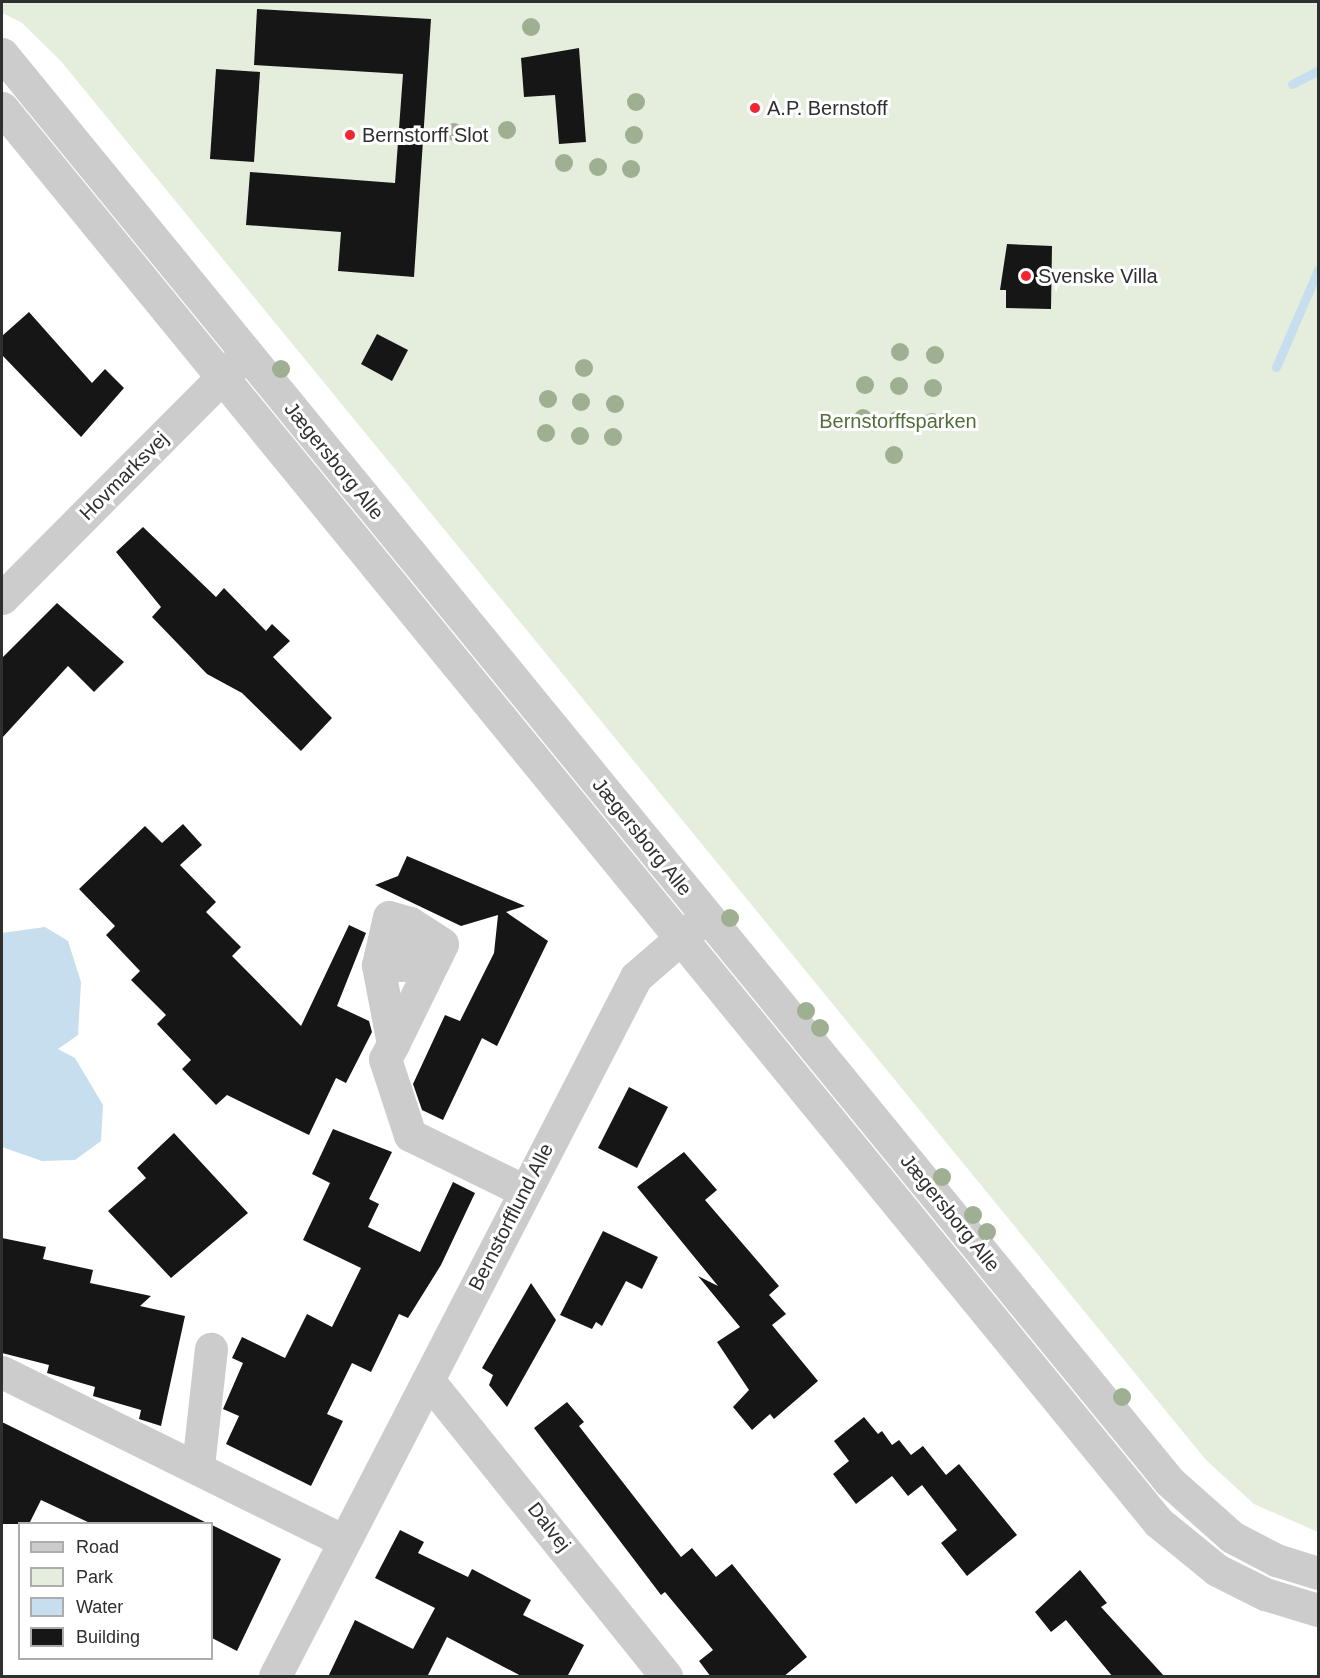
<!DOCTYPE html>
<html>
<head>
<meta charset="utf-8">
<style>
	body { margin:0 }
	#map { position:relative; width:1320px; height:1678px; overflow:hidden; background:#fff; font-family:Arial,sans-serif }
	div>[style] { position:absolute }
	.green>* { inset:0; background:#e5eddc }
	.water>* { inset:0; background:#c7deee }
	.stream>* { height:9px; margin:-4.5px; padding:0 4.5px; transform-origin:4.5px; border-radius:4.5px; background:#c7deee }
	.building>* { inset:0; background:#161616 }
	.minor>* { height:33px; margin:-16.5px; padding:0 16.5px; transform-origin:16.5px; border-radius:16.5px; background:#ccc }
	.trees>* { width:18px; height:18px; margin:-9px; border-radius:50%; background:#9faf92 }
	.dots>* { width:16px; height:16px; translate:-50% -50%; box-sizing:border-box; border:3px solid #fff; border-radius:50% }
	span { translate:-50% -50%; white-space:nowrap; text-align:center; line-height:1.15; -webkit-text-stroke:6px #fff; paint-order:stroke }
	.poi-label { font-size:20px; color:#2f2f2f }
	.left { translate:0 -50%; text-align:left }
	.park-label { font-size:20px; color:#516e39 }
	.street-label { font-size:20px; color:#2f2f2f }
	.frame { position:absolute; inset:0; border:3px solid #2f2f2f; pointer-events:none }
	.legend { position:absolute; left:18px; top:1522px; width:195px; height:138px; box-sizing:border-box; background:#fff; border:2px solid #acacac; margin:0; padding:8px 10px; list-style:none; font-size:18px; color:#2f2f2f }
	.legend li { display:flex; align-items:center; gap:12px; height:30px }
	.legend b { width:30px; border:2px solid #acacac }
</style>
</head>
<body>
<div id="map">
	<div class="green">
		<i style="clip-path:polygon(2px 2px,1318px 2px,1318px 1532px,1254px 1504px,1206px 1460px,60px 60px,21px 22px,2px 13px)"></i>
	</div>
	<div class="water">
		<i style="clip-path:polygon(45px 927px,68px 941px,81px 982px,78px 1035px,58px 1049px,75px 1058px,103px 1105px,101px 1141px,75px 1160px,42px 1161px,2px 1147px,2px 933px)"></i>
	</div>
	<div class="stream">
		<i style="left:1292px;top:84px;width:29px;rotate:-27deg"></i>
		<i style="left:1276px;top:367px;width:106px;rotate:-66.6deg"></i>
	</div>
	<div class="building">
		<i style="clip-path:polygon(257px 9px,431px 19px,414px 277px,338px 271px,341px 232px,246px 225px,250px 172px,395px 183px,403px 74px,254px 65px)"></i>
		<i style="clip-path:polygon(579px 48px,586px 142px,559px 144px,555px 95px,524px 97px,521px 58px)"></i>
		<i style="clip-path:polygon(216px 69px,260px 72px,254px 162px,210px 159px)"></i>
		<i style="clip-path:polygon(1007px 244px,1052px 246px,1051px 309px,1006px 308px,1006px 290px,1000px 290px)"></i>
		<i style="clip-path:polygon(29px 312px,92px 383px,105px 369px,124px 388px,81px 437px,2px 355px,2px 336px)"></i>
		<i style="clip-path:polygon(377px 334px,408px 350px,392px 381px,361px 364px)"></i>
		<i style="clip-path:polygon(143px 527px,216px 597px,224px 588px,266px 631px,272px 624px,290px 641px,273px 657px,332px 718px,301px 751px,242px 693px,207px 674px,152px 617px,161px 607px,116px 552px)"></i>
		<i style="clip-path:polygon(57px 603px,124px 662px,94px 692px,68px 666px,2px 738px,2px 658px)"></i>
		<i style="clip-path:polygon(183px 824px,202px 845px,180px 865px,216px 902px,206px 912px,241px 947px,232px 956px,301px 1026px,349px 925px,366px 933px,337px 1006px,369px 1021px,372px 1032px,346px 1083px,336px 1078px,309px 1135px,227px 1095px,216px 1105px,182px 1069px,191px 1060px,157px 1024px,166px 1015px,131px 980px,140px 971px,106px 935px,115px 926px,79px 889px,145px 826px,162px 843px)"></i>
		<i style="clip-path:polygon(407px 856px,525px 906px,506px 912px,548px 941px,497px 1046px,482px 1038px,443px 1120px,422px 1110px,413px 1084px,445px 1015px,460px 1021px,494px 953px,498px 915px,461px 926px,375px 885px,398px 876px)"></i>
		<i style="clip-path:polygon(629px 1087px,668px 1107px,637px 1168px,598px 1148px)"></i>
		<i style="clip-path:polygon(333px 1129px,392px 1152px,369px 1199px,379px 1204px,368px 1227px,420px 1252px,453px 1182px,475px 1193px,441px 1265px,408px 1318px,399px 1314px,371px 1372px,352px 1363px,327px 1414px,343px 1421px,311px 1486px,226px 1444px,239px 1416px,223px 1409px,243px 1363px,232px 1358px,242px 1337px,285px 1358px,307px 1314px,332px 1327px,361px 1268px,303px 1240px,330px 1183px,312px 1174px)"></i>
		<i style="clip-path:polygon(174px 1133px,248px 1213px,171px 1278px,108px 1211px,146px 1178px,137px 1168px)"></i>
		<i style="clip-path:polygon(684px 1152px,717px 1190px,705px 1200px,779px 1286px,769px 1295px,786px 1314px,772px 1325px,818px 1381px,774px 1419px,770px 1414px,752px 1430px,733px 1407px,749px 1390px,717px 1342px,740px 1327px,698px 1276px,718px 1286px,637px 1187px)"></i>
		<i style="clip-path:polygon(603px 1231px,658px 1257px,642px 1289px,626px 1281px,602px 1326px,596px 1322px,592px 1329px,560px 1315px)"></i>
		<i style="clip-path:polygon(2px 1238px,46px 1247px,43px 1259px,93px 1270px,90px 1283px,151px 1296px,140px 1306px,185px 1316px,161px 1426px,139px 1419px,141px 1410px,93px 1396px,95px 1387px,47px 1373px,49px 1365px,2px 1353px)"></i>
		<i style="clip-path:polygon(531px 1283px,556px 1320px,507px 1407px,489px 1385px,493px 1375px,482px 1368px)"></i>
		<i style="clip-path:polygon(567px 1402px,584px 1422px,579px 1426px,681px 1557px,692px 1548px,716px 1577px,732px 1564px,807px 1657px,783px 1677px,711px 1677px,699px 1661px,713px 1650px,665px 1592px,661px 1595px,534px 1428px)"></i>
		<i style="clip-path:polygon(864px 1417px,878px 1434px,882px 1431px,892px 1445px,899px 1440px,911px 1455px,923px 1446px,946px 1475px,959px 1464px,1017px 1535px,967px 1576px,941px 1543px,957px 1530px,922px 1485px,908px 1496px,892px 1476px,856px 1504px,833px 1474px,849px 1461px,834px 1441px)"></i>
		<i style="clip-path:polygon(2px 1422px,97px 1469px,209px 1524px,92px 1524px,41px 1500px,29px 1524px,2px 1524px)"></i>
		<i style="clip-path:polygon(212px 1525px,281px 1559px,237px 1651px,212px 1638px)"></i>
		<i style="clip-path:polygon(400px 1530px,424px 1542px,418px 1553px,468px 1577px,472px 1569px,531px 1600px,523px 1615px,584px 1645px,567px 1677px,523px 1677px,447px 1637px,427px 1677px,328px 1677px,355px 1620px,413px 1649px,435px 1608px,375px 1578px)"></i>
		<i style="clip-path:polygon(1080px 1570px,1107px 1603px,1101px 1607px,1165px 1677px,1113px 1677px,1066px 1620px,1051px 1632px,1035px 1612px)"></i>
	</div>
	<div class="minor">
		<i style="left:2px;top:54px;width:1843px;rotate:50.72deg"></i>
		<i style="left:1169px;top:1481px;width:84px;rotate:41.6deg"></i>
		<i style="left:1232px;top:1537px;width:50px;rotate:27.6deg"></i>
		<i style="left:1276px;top:1560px;width:44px;rotate:17.2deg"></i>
		<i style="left:2px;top:108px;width:1826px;rotate:50.73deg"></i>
		<i style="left:1158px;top:1522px;width:76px;rotate:39.1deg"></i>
		<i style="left:1217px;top:1570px;width:54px;rotate:26.6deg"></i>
		<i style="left:1265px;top:1594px;width:55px;rotate:16.8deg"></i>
		<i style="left:2px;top:598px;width:332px;rotate:-45.1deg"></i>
		<i style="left:378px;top:965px;width:23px"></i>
		<i style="left:401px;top:965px;width:40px;rotate:-55.1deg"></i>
		<i style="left:393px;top:1044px;width:80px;rotate:-100.8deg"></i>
		<i style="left:378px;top:965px;width:49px;rotate:-77.1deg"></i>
		<i style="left:389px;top:917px;width:22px;rotate:16deg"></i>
		<i style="left:410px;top:923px;width:38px;rotate:33deg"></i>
		<i style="left:442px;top:944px;width:111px;rotate:116.1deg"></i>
		<i style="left:393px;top:1044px;width:17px;rotate:118deg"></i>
		<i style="left:385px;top:1059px;width:80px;rotate:71.8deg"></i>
		<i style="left:410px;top:1135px;width:126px;rotate:26deg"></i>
		<i style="left:2px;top:1372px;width:381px;rotate:26.3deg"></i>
		<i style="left:428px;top:1380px;width:380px;rotate:51.2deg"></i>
		<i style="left:198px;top:1466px;width:118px;rotate:-83.7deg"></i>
		<i style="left:275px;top:1676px;width:787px;rotate:-62.69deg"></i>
		<i style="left:636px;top:977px;width:79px;rotate:-40.9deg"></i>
	</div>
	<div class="trees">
		<i style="left:531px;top:27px"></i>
		<i style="left:636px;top:102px"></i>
		<i style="left:507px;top:130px"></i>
		<i style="left:454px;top:132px"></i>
		<i style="left:634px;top:135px"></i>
		<i style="left:564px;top:163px"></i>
		<i style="left:598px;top:167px"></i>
		<i style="left:631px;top:169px"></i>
		<i style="left:900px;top:352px"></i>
		<i style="left:935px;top:355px"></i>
		<i style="left:584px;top:368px"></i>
		<i style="left:281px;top:369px"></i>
		<i style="left:865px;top:385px"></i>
		<i style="left:899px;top:386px"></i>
		<i style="left:933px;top:388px"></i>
		<i style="left:548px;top:399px"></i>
		<i style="left:581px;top:402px"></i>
		<i style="left:615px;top:404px"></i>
		<i style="left:863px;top:418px"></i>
		<i style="left:897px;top:420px"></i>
		<i style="left:932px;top:422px"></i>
		<i style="left:546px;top:433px"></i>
		<i style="left:580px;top:436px"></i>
		<i style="left:613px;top:437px"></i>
		<i style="left:894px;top:455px"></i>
		<i style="left:730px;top:918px"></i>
		<i style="left:806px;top:1011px"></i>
		<i style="left:820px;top:1028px"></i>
		<i style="left:942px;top:1177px"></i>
		<i style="left:973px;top:1215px"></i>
		<i style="left:987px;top:1232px"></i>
		<i style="left:1122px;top:1397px"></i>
	</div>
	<div class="dots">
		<i style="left:755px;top:108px;background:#f12630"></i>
		<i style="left:350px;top:135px;background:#f12630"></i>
		<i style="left:1026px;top:276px;background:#f12630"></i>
	</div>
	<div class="poi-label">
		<span class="left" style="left:767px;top:108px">A.P. Bernstoff</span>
		<span class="left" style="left:362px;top:135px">Bernstorff Slot</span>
		<span class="left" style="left:1038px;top:276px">Svenske Villa</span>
	</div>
	<div class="park-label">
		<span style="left:898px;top:421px">Bernstorffsparken</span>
	</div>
	<div class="street-label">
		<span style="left:334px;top:461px;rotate:51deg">Jægersborg Alle</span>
		<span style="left:124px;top:476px;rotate:-45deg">Hovmarksvej</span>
		<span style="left:642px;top:837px;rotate:51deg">Jægersborg Alle</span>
		<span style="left:950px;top:1213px;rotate:51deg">Jægersborg Alle</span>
		<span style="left:511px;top:1217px;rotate:-63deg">Bernstorfflund Alle</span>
		<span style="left:549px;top:1527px;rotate:52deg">Dalvej</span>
	</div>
	<div class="frame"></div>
	<ul class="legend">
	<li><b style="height:8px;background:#ccc"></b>Road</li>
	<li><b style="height:16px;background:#e5eddc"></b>Park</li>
	<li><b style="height:16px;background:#c7deee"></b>Water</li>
	<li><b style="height:16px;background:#161616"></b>Building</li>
	</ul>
</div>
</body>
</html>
